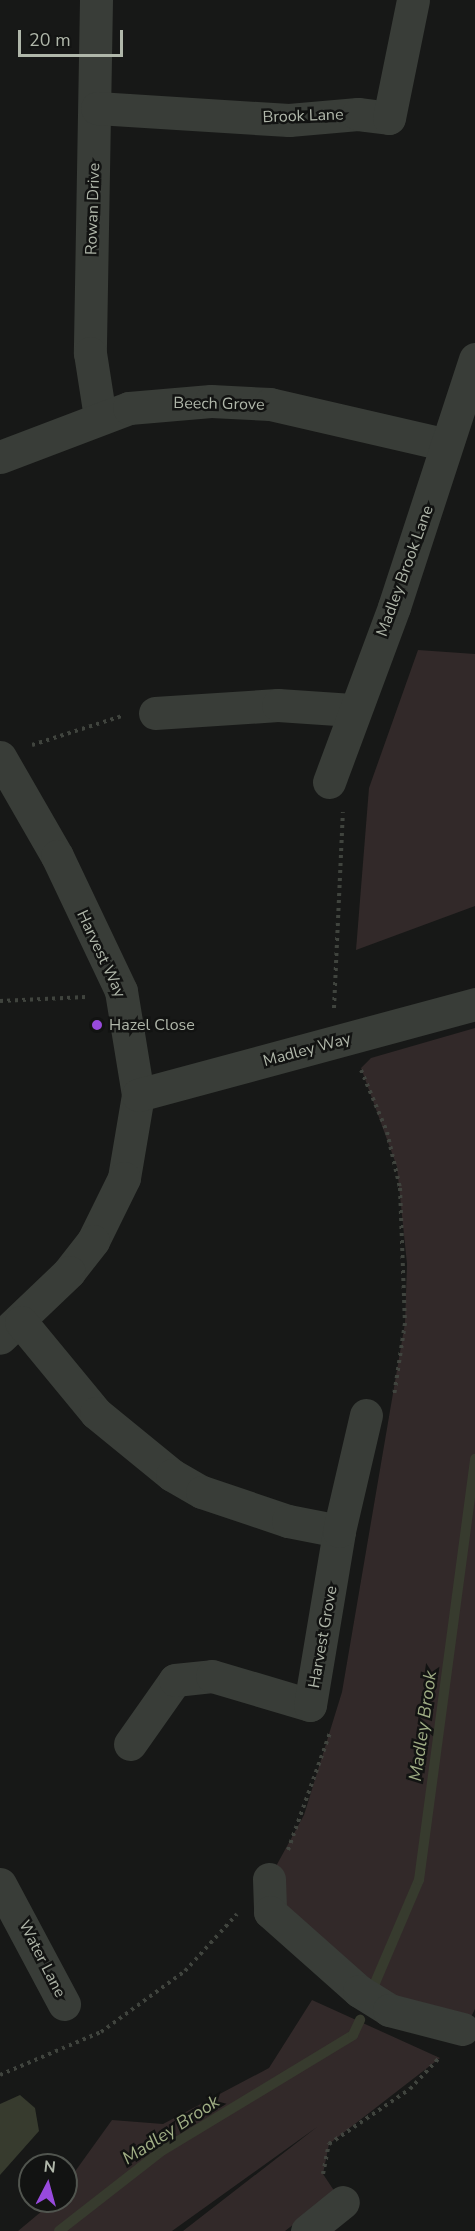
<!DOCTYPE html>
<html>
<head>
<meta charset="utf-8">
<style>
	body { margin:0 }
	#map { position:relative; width:475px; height:2231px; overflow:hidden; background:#171817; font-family:"Nunito Sans",sans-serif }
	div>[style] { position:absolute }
	.green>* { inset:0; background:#322929 }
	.water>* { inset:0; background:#373b2e }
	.stream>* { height:10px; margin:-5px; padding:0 5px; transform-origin:5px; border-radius:5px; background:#373b2e }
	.path>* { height:4px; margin-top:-2px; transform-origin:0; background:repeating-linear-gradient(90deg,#40443e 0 3px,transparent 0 7.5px) }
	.minor>* { height:33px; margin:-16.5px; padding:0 16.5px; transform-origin:16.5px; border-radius:16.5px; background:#393d38 }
	.dots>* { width:16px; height:16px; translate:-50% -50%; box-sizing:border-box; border:3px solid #121312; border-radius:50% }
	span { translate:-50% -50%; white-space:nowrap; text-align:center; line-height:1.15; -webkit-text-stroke:5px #121312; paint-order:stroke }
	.street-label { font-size:16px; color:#b0b7aa }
	.poi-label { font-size:16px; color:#b0b7aa }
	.left { translate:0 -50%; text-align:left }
	.water-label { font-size:18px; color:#a0ae85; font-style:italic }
	.north { position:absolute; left:18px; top:2153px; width:60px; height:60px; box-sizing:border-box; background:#121312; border:2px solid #51554f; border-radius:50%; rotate:6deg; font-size:16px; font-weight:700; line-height:24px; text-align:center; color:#b0b7aa }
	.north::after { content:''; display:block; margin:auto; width:21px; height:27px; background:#984add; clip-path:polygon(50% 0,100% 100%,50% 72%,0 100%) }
	.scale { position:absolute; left:18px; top:30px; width:105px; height:27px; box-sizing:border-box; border:3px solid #b0b7aa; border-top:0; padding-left:8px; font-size:18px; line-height:21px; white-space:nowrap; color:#b0b7aa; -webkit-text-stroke:4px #121312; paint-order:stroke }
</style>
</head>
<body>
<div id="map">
	<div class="green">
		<i style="clip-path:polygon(418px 650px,475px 654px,475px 906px,356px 950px,369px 788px)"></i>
		<i style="clip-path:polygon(475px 1028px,475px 2009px,468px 2023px,424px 2022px,288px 1931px,269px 1879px,304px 1815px,342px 1692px,405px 1323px,407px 1264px,397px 1167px,361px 1068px,371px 1058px)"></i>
		<i style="clip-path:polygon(312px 2000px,440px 2058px,329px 2144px,323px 2174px,335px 2192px,285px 2231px,183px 2231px,317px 2127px,172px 2231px,18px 2231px,54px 2201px,66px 2201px,66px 2184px,112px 2120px,163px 2124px,269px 2068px)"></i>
	</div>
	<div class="water">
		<i style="clip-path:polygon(20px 2095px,35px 2108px,39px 2131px,0 2175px,0 2104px)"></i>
	</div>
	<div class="stream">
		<i style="left:372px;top:1990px;width:120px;rotate:-66.9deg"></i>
		<i style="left:419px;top:1880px;width:425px;rotate:-82.4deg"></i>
		<i style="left:59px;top:2231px;width:128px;rotate:-38deg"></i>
		<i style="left:160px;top:2152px;width:226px;rotate:-31.2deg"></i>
		<i style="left:353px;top:2035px;width:17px;rotate:-65deg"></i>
	</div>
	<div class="path">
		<i style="left:32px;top:745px;width:95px;rotate:-17.9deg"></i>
		<i style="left:0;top:1001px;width:86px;rotate:-2.7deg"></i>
		<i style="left:334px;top:1008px;width:196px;rotate:-87.4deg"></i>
		<i style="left:361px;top:1070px;width:67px;rotate:67.2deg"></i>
		<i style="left:387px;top:1132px;width:57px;rotate:76.9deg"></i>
		<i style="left:400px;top:1188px;width:135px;rotate:87.9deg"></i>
		<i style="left:405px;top:1323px;width:74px;rotate:98.6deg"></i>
		<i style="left:288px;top:1850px;width:124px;rotate:-70.3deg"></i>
		<i style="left:0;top:2075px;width:110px;rotate:-23.1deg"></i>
		<i style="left:101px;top:2032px;width:104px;rotate:-36deg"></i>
		<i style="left:185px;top:1971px;width:77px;rotate:-47.6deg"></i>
		<i style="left:323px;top:2174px;width:31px;rotate:-79deg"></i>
		<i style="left:329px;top:2144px;width:98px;rotate:-34.2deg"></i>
		<i style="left:410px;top:2089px;width:44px;rotate:-46.8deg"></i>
	</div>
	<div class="minor">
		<i style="left:96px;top:0;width:353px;rotate:91deg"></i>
		<i style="left:90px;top:353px;width:65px;rotate:81.1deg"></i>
		<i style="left:97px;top:108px;width:192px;rotate:3.6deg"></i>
		<i style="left:289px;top:120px;width:69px;rotate:-5deg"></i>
		<i style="left:358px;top:114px;width:31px;rotate:7deg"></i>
		<i style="left:389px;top:118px;width:120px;rotate:-78.5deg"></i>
		<i style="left:0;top:457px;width:138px;rotate:-20.8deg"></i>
		<i style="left:129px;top:408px;width:82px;rotate:-4.9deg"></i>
		<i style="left:211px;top:401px;width:59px;rotate:2.9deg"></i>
		<i style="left:270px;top:404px;width:178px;rotate:13deg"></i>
		<i style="left:155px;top:713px;width:123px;rotate:-3.7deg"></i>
		<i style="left:278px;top:705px;width:74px;rotate:3.9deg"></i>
		<i style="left:0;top:757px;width:114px;rotate:60.1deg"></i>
		<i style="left:57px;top:856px;width:149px;rotate:64.6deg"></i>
		<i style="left:121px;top:991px;width:105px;rotate:80.7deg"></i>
		<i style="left:138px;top:1095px;width:84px;rotate:99.6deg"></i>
		<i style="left:124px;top:1178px;width:70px;rotate:116.2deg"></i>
		<i style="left:93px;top:1241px;width:39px;rotate:128deg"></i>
		<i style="left:69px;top:1272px;width:95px;rotate:136.3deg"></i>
		<i style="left:329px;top:782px;width:187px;rotate:-69.6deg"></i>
		<i style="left:394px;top:607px;width:261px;rotate:-71.9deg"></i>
		<i style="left:138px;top:1095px;width:349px;rotate:-15.1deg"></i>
		<i style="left:21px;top:1322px;width:118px;rotate:50.5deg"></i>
		<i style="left:96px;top:1413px;width:98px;rotate:39.2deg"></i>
		<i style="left:172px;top:1475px;width:34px;rotate:30deg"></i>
		<i style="left:202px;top:1492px;width:91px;rotate:18.6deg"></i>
		<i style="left:288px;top:1521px;width:52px;rotate:11.1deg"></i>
		<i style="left:130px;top:1744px;width:78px;rotate:-54.9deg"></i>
		<i style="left:175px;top:1680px;width:37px;rotate:-6deg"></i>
		<i style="left:212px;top:1676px;width:102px;rotate:16.5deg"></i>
		<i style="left:310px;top:1705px;width:176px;rotate:-80.5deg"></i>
		<i style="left:339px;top:1531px;width:119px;rotate:-76.9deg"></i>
		<i style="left:269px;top:1879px;width:33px;rotate:88deg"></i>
		<i style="left:270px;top:1912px;width:119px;rotate:41.6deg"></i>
		<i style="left:359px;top:1991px;width:36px;rotate:32deg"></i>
		<i style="left:389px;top:2010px;width:76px;rotate:14.4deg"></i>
		<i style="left:0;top:1884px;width:136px;rotate:61.9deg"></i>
		<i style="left:307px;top:2231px;width:46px;rotate:-38.9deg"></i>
	</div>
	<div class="dots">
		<i style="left:97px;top:1025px;background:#984add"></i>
	</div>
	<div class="street-label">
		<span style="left:303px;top:116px;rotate:-2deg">Brook Lane</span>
		<span style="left:93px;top:209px;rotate:-88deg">Rowan Drive</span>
		<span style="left:219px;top:404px;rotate:1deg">Beech Grove</span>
		<span style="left:405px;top:571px;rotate:-70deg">Madley Brook Lane</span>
		<span style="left:101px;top:954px;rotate:65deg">Harvest Way</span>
		<span style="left:307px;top:1050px;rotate:-15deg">Madley Way</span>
		<span style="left:323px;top:1637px;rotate:-80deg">Harvest Grove</span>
		<span style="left:42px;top:1959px;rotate:63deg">Water Lane</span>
	</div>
	<div class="poi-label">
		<span class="left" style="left:109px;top:1025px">Hazel Close</span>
	</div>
	<div class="water-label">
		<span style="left:423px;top:1726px;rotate:-82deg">Madley Brook</span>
		<span style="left:171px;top:2130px;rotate:-33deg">Madley Brook</span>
	</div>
	<div class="north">N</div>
	<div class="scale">20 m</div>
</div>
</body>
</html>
